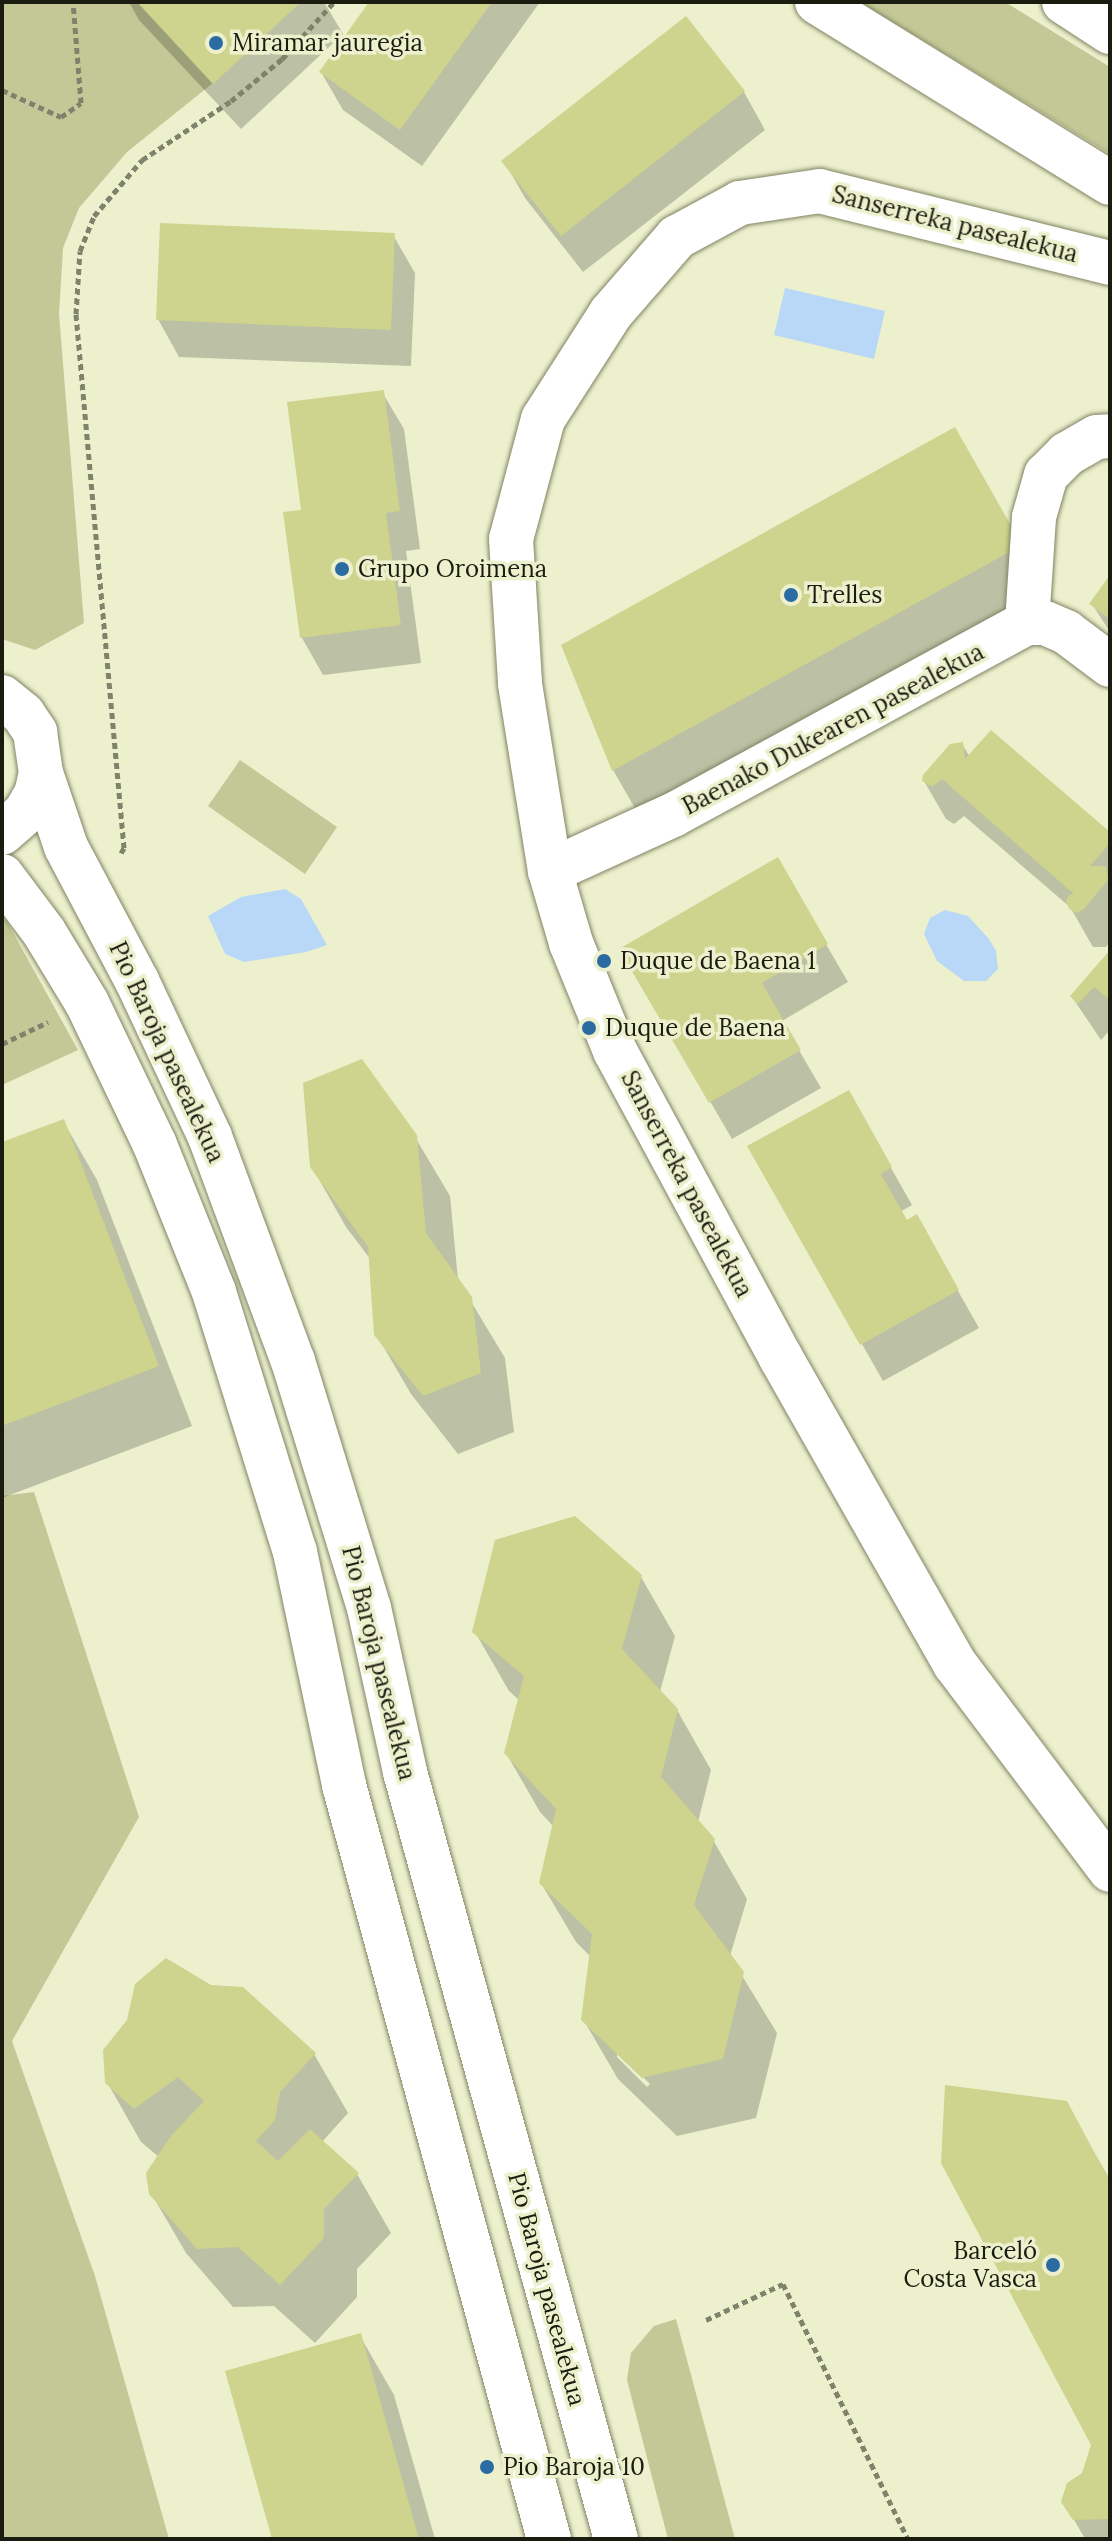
<!DOCTYPE html>
<html>
<head>
<meta charset="utf-8">
<style>
	body { margin:0 }
	#map { position:relative; width:1112px; height:2541px; overflow:hidden; background:#ecf0cd; font-family:Lora,serif }
	div>[style] { position:absolute }
	.green>* { inset:0; background:#c3c896 }
	.water>* { inset:0; background:#b9d8f7 }
	.shadow>* { inset:0; background:#0003 }
	.building>* { inset:0; background:#ced38d }
	.path>* { height:5px; margin-top:-2.5px; transform-origin:0; background:repeating-linear-gradient(90deg,#80836c 0 6px,transparent 0 10px) }
	.roads { filter:drop-shadow(0 0 2px #818363) drop-shadow(0 0 2px #818363) }
	.street>* { height:44px; margin:-22px; padding:0 22px; transform-origin:22px; border-radius:22px; background:#fff }
	.secondary>* { height:44px; margin:-22px; padding:0 22px; transform-origin:22px; border-radius:22px; background:#fff }
	.dots>* { width:22px; height:22px; translate:-50% -50%; box-sizing:border-box; border:4px solid #ecf0cd; border-radius:50% }
	span { translate:-50% -50%; white-space:nowrap; text-align:center; line-height:1.15; -webkit-text-stroke:7px #ecf0cd; paint-order:stroke }
	.poi-label { font-size:24px; color:#1b1c10 }
	.left { translate:0 -50%; text-align:left }
	.right { translate:-100% -50%; text-align:right }
	.street-label { font-size:24px; color:#1b1c10 }
	.frame { position:absolute; inset:0; border:4px solid #1b1c10; pointer-events:none }
</style>
</head>
<body>
<div id="map">
	<div class="green">
		<i style="clip-path:polygon(2px 2px,300px 2px,213px 83px,127px 152px,79px 208px,63px 248px,59px 314px,84px 623px,35px 650px,2px 639px)"></i>
		<i style="clip-path:polygon(860px 2px,1005px 2px,1110px 67px,1110px 154px)"></i>
		<i style="clip-path:polygon(240px 760px,337px 827px,305px 874px,208px 806px)"></i>
		<i style="clip-path:polygon(2px 918px,6px 920px,78px 1050px,2px 1085px)"></i>
		<i style="clip-path:polygon(34px 1492px,139px 1817px,12px 2041px,95px 2276px,169px 2539px,2px 2539px,2px 1496px)"></i>
		<i style="clip-path:polygon(676px 2319px,735px 2539px,668px 2539px,627px 2380px,631px 2353px,654px 2326px)"></i>
	</div>
	<div class="water">
		<i style="clip-path:polygon(785px 288px,885px 311px,874px 359px,774px 335px)"></i>
		<i style="clip-path:polygon(285px 889px,301px 899px,327px 945px,306px 952px,244px 962px,225px 954px,208px 916px,241px 897px)"></i>
		<i style="clip-path:polygon(945px 910px,968px 916px,989px 939px,996px 951px,998px 969px,986px 981px,964px 981px,937px 961px,924px 934px,930px 918px)"></i>
	</div>
	<div class="shadow">
		<i style="clip-path:polygon(129px 2px,324px 2px,343px 34px,241px 129px,139px 20px)"></i>
		<i style="clip-path:polygon(371px 2px,540px 2px,422px 166px,343px 110px,321px 72px)"></i>
		<i style="clip-path:polygon(686px 19px,744px 92px,765px 130px,583px 272px,525px 198px,504px 161px)"></i>
		<i style="clip-path:polygon(393px 235px,415px 273px,411px 366px,179px 357px,158px 319px)"></i>
		<i style="clip-path:polygon(382px 392px,404px 429px,420px 549px,406px 551px,421px 663px,323px 675px,302px 638px,303px 512px)"></i>
		<i style="clip-path:polygon(954px 430px,1047px 593px,640px 817px,613px 770px,564px 646px)"></i>
		<i style="clip-path:polygon(1110px 579px,1110px 632px,1092px 604px)"></i>
		<i style="clip-path:polygon(962px 744px,970px 757px,1110px 834px,1110px 941px,1106px 947px,1093px 947px,1070px 907px,964px 816px,954px 824px,946px 819px,924px 781px)"></i>
		<i style="clip-path:polygon(777px 860px,848px 982px,782px 1021px,821px 1088px,732px 1139px,622px 950px)"></i>
		<i style="clip-path:polygon(1110px 953px,1110px 1030px,1101px 1040px,1072px 997px)"></i>
		<i style="clip-path:polygon(848px 1092px,912px 1205px,900px 1212px,906px 1223px,916px 1217px,979px 1328px,883px 1381px,750px 1147px)"></i>
		<i style="clip-path:polygon(63px 1121px,97px 1180px,192px 1426px,2px 1498px,2px 1144px)"></i>
		<i style="clip-path:polygon(415px 1137px,450px 1196px,458px 1280px,505px 1358px,514px 1432px,458px 1454px,411px 1394px,376px 1334px,371px 1260px,346px 1227px,312px 1167px)"></i>
		<i style="clip-path:polygon(evenodd,641px 1577px,675px 1636px,660px 1692px,677px 1710px,711px 1770px,698px 1822px,713px 1840px,747px 1899px,730px 1956px,777px 2033px,756px 2118px,677px 2136px,618px 2079px,583px 2019px,591px 1957px,576px 1942px,541px 1883px,554px 1827px,540px 1812px,506px 1753px,519px 1700px,509px 1691px,475px 1632px,641px 1577px,617px 2052px,650px 2084px,647px 2087px,617px 2057px,617px 2052px)"></i>
		<i style="clip-path:polygon(314px 2054px,348px 2113px,322px 2142px,357px 2174px,391px 2233px,357px 2269px,357px 2297px,315px 2343px,274px 2306px,233px 2307px,186px 2253px,151px 2193px,159px 2157px,141px 2142px,107px 2082px)"></i>
		<i style="clip-path:polygon(1066px 2103px,1110px 2180px,1110px 2539px,1085px 2539px,1064px 2502px,1084px 2475px,1093px 2445px)"></i>
		<i style="clip-path:polygon(360px 2336px,394px 2395px,435px 2539px,274px 2539px)"></i>
	</div>
	<div class="building">
		<i style="clip-path:polygon(137px 2px,301px 2px,213px 84px)"></i>
		<i style="clip-path:polygon(369px 2px,492px 2px,400px 130px,319px 72px)"></i>
		<i style="clip-path:polygon(686px 16px,745px 91px,561px 236px,501px 161px)"></i>
		<i style="clip-path:polygon(160px 223px,395px 233px,391px 330px,156px 320px)"></i>
		<i style="clip-path:polygon(384px 390px,400px 511px,386px 513px,401px 625px,300px 638px,283px 512px,301px 510px,287px 402px)"></i>
		<i style="clip-path:polygon(955px 427px,1022px 545px,612px 771px,561px 645px)"></i>
		<i style="clip-path:polygon(1110px 575px,1110px 619px,1089px 604px)"></i>
		<i style="clip-path:polygon(991px 730px,1110px 832px,1110px 843px,1090px 866px,1106px 866px,1108px 880px,1084px 909px,1077px 913px,1069px 909px,1066px 901px,1069px 895px,1074px 894px,942px 779px,932px 787px,922px 781px,923px 775px,950px 744px,963px 742px,965px 759px)"></i>
		<i style="clip-path:polygon(778px 857px,828px 944px,762px 983px,801px 1050px,709px 1103px,619px 949px)"></i>
		<i style="clip-path:polygon(1110px 950px,1110px 1000px,1094px 987px,1078px 1004px,1070px 996px)"></i>
		<i style="clip-path:polygon(362px 1059px,417px 1135px,426px 1233px,472px 1297px,481px 1373px,423px 1396px,374px 1335px,368px 1247px,310px 1167px,303px 1083px)"></i>
		<i style="clip-path:polygon(849px 1090px,892px 1167px,881px 1174px,907px 1220px,917px 1214px,959px 1290px,860px 1345px,747px 1146px)"></i>
		<i style="clip-path:polygon(64px 1119px,159px 1366px,2px 1426px,2px 1142px)"></i>
		<i style="clip-path:polygon(575px 1516px,642px 1575px,622px 1649px,678px 1709px,661px 1777px,715px 1839px,694px 1905px,744px 1972px,723px 2059px,642px 2078px,581px 2020px,592px 1934px,539px 1883px,556px 1809px,504px 1753px,524px 1676px,472px 1632px,495px 1540px)"></i>
		<i style="clip-path:polygon(166px 1958px,211px 1985px,243px 1987px,316px 2053px,280px 2092px,275px 2120px,256px 2141px,278px 2161px,310px 2129px,359px 2173px,324px 2209px,324px 2238px,280px 2285px,238px 2247px,197px 2249px,149px 2194px,146px 2173px,170px 2137px,204px 2101px,178px 2077px,134px 2109px,105px 2083px,103px 2050px,127px 2020px,135px 1984px)"></i>
		<i style="clip-path:polygon(945px 2085px,1067px 2101px,1110px 2182px,1110px 2519px,1073px 2520px,1061px 2502px,1067px 2483px,1082px 2473px,1091px 2445px,941px 2163px)"></i>
		<i style="clip-path:polygon(361px 2333px,419px 2539px,272px 2539px,225px 2371px)"></i>
	</div>
	<div class="path">
		<i style="left:2px;top:90px;width:65px;rotate:24.6deg"></i>
		<i style="left:61px;top:117px;width:24px;rotate:-35deg"></i>
		<i style="left:81px;top:103px;width:101px;rotate:-94.5deg"></i>
		<i style="left:121px;top:853px;width:6px;rotate:-59deg"></i>
		<i style="left:124px;top:848px;width:536px;rotate:-95.14deg"></i>
		<i style="left:76px;top:314px;width:63px;rotate:-86.4deg"></i>
		<i style="left:80px;top:251px;width:38px;rotate:-68deg"></i>
		<i style="left:94px;top:216px;width:74px;rotate:-49.4deg"></i>
		<i style="left:142px;top:160px;width:107px;rotate:-33.5deg"></i>
		<i style="left:231px;top:101px;width:66px;rotate:-39.5deg"></i>
		<i style="left:282px;top:59px;width:77px;rotate:-47.6deg"></i>
		<i style="left:2px;top:1044px;width:51px;rotate:-25.6deg"></i>
		<i style="left:706px;top:2320px;width:85px;rotate:-25.1deg"></i>
		<i style="left:783px;top:2284px;width:284px;rotate:63.9deg"></i>
	</div>
	<div class="roads">
		<div class="street">
			<i style="left:817px;top:2px;width:344px;rotate:31.7deg"></i>
			<i style="left:1110px;top:263px;width:299px;rotate:-166.1deg"></i>
			<i style="left:820px;top:191px;width:81px;rotate:171.5deg"></i>
			<i style="left:740px;top:203px;width:72px;rotate:151.6deg"></i>
			<i style="left:677px;top:237px;width:101px;rotate:131deg"></i>
			<i style="left:611px;top:313px;width:126px;rotate:122.7deg"></i>
			<i style="left:543px;top:419px;width:124px;rotate:104.9deg"></i>
			<i style="left:511px;top:539px;width:145px;rotate:86.4deg"></i>
			<i style="left:520px;top:684px;width:189px;rotate:80.9deg"></i>
			<i style="left:550px;top:871px;width:75px;rotate:73.7deg"></i>
			<i style="left:571px;top:943px;width:117px;rotate:67.8deg"></i>
			<i style="left:615px;top:1051px;width:349px;rotate:61.6deg"></i>
			<i style="left:781px;top:1358px;width:352px;rotate:60.4deg"></i>
			<i style="left:955px;top:1664px;width:258px;rotate:53deg"></i>
			<i style="left:1027px;top:623px;width:106px;rotate:-86.2deg"></i>
			<i style="left:1034px;top:517px;width:44px;rotate:-74.1deg"></i>
			<i style="left:1046px;top:475px;width:30px;rotate:-45deg"></i>
			<i style="left:1067px;top:454px;width:34px;rotate:-30deg"></i>
			<i style="left:1097px;top:437px;width:13px;rotate:-4deg"></i>
			<i style="left:550px;top:871px;width:135px;rotate:-24.5deg"></i>
			<i style="left:673px;top:815px;width:403px;rotate:-28.5deg"></i>
			<i style="left:1027px;top:623px;width:18px"></i>
			<i style="left:1045px;top:623px;width:23px;rotate:23deg"></i>
			<i style="left:1066px;top:632px;width:55px;rotate:36.9deg"></i>
		</div>
		<div class="secondary">
			<i style="left:1064px;top:2px;width:55px;rotate:33.1deg"></i>
			<i style="left:2px;top:697px;width:27px;rotate:39deg"></i>
			<i style="left:23px;top:714px;width:22px;rotate:56deg"></i>
			<i style="left:35px;top:732px;width:41px;rotate:81.7deg"></i>
			<i style="left:41px;top:773px;width:22px;rotate:103deg"></i>
			<i style="left:36px;top:794px;width:22px;rotate:120deg"></i>
			<i style="left:25px;top:813px;width:30px;rotate:139deg"></i>
			<i style="left:41px;top:773px;width:78px;rotate:71.3deg"></i>
			<i style="left:66px;top:847px;width:152px;rotate:62.1deg"></i>
			<i style="left:137px;top:981px;width:172px;rotate:64.9deg"></i>
			<i style="left:210px;top:1137px;width:239px;rotate:69.7deg"></i>
			<i style="left:293px;top:1361px;width:258px;rotate:72.9deg"></i>
			<i style="left:369px;top:1608px;width:168px;rotate:77.6deg"></i>
			<i style="left:405px;top:1772px;width:795px;rotate:74.62deg"></i>
			<i style="left:2px;top:876px;width:70px;rotate:53.1deg"></i>
			<i style="left:44px;top:932px;width:83px;rotate:58.8deg"></i>
			<i style="left:87px;top:1003px;width:157px;rotate:64.4deg"></i>
			<i style="left:155px;top:1145px;width:158px;rotate:68.1deg"></i>
			<i style="left:214px;top:1292px;width:272px;rotate:72.7deg"></i>
			<i style="left:295px;top:1552px;width:238px;rotate:78.1deg"></i>
			<i style="left:344px;top:1785px;width:781px;rotate:74.79deg"></i>
		</div>
	</div>
	<div class="dots">
		<i style="left:216px;top:43px;background:#2b6ba2"></i>
		<i style="left:342px;top:569px;background:#2b6ba2"></i>
		<i style="left:791px;top:595px;background:#2b6ba2"></i>
		<i style="left:604px;top:961px;background:#2b6ba2"></i>
		<i style="left:589px;top:1028px;background:#2b6ba2"></i>
		<i style="left:1053px;top:2265px;background:#2b6ba2"></i>
		<i style="left:487px;top:2467px;background:#2b6ba2"></i>
	</div>
	<div class="poi-label">
		<span class="left" style="left:232px;top:43px">Miramar jauregia</span>
		<span class="left" style="left:358px;top:569px">Grupo Oroimena</span>
		<span class="left" style="left:807px;top:595px">Trelles</span>
		<span class="left" style="left:620px;top:961px">Duque de Baena 1</span>
		<span class="left" style="left:605px;top:1028px">Duque de Baena</span>
		<span class="right" style="left:1037px;top:2265px">Barceló<br>Costa Vasca</span>
		<span class="left" style="left:503px;top:2467px">Pio Baroja 10</span>
	</div>
	<div class="street-label">
		<span style="left:955px;top:224px;rotate:14deg">Sanserreka pasealekua</span>
		<span style="left:833px;top:729px;rotate:-28deg">Baenako Dukearen pasealekua</span>
		<span style="left:167px;top:1052px;rotate:65deg">Pio Baroja pasealekua</span>
		<span style="left:687px;top:1184px;rotate:62deg">Sanserreka pasealekua</span>
		<span style="left:379px;top:1663px;rotate:76deg">Pio Baroja pasealekua</span>
		<span style="left:547px;top:2289px;rotate:75deg">Pio Baroja pasealekua</span>
	</div>
	<div class="frame"></div>
</div>
</body>
</html>
